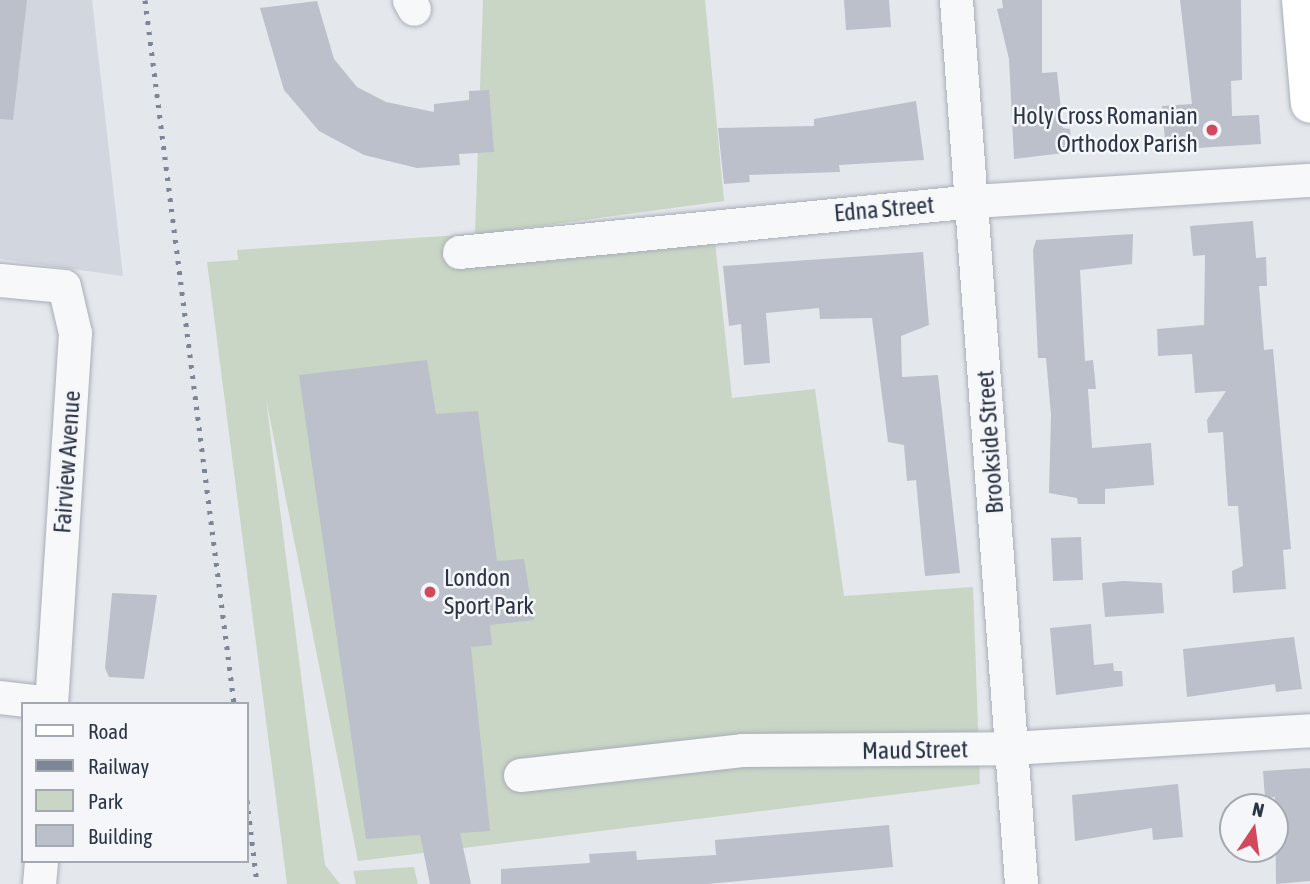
<!DOCTYPE html>
<html>
<head>
<meta charset="utf-8">
<style>
	body { margin:0 }
	#map { position:relative; width:1310px; height:884px; overflow:hidden; background:#e4e7ec; font-family:"Asap Condensed",sans-serif }
	div>[style] { position:absolute }
	.built>* { inset:0; background:#d2d6de }
	.green>* { inset:0; background:#c9d6c5 }
	.building>* { inset:0; background:#bbc0ca }
	.roads { filter:drop-shadow(0 0 2px #a9aeb7) drop-shadow(0 0 2px #a9aeb7) }
	.minor>* { height:33px; margin:-16.5px; padding:0 16.5px; transform-origin:16.5px; border-radius:16.5px; background:#f7f8fa }
	.major>* { height:38px; margin:-19px; padding:0 19px; transform-origin:19px; border-radius:19px; background:#fff }
	.rail>* { height:5px; margin-top:-2.5px; transform-origin:0; background:repeating-linear-gradient(90deg,#7d8696 0 3.5px,transparent 0 10.5px) }
	.dots>* { width:19px; height:19px; translate:-50% -50%; box-sizing:border-box; border:4px solid #f4f6f9; border-radius:50% }
	span { translate:-50% -50%; white-space:nowrap; text-align:center; line-height:1.15; -webkit-text-stroke:5px #f4f6f9; paint-order:stroke }
	.poi-label { font-size:24px; color:#2b3445 }
	.right { translate:-100% -50%; text-align:right }
	.left { translate:0 -50%; text-align:left }
	.street-label { font-size:24px; color:#2b3445 }
	.legend { position:absolute; left:21px; top:702px; width:228px; height:161px; box-sizing:border-box; background:#f4f6f9; border:2px solid #a4a8b1; margin:0; padding:9px 12px; list-style:none; font-size:21px; color:#2b3445 }
	.legend li { display:flex; align-items:center; gap:14px; height:35px }
	.legend b { width:35px; border:2px solid #a4a8b1 }
	.north { position:absolute; left:1219px; top:793px; width:70px; height:70px; box-sizing:border-box; background:#f4f6f9; border:2px solid #a4a8b1; border-radius:50%; rotate:13deg; font-size:19px; font-weight:700; line-height:28px; text-align:center; color:#2b3445 }
	.north::after { content:''; display:block; margin:auto; width:24px; height:32px; background:#d1495b; clip-path:polygon(50% 0,100% 100%,50% 72%,0 100%) }
</style>
</head>
<body>
<div id="map">
	<div class="built">
		<i style="clip-path:polygon(0 0,92px 0,123px 276px,0 259px)"></i>
	</div>
	<div class="green">
		<i style="clip-path:polygon(483px 0,705px 0,724px 201px,481px 234px,715px 242px,732px 398px,815px 389px,844px 596px,973px 587px,980px 784px,358px 861px,266px 399px,325px 865px,340px 884px,287px 884px,207px 262px,238px 260px,237px 250px,475px 234px)"></i>
		<i style="clip-path:polygon(414px 867px,418px 884px,356px 884px,353px 871px)"></i>
	</div>
	<div class="building">
		<i style="clip-path:polygon(0 0,27px 0,13px 120px,0 119px)"></i>
		<i style="clip-path:polygon(844px 0,889px 0,891px 27px,846px 30px)"></i>
		<i style="clip-path:polygon(1002px 0,1042px 0,1042px 73px,1057px 72px,1063px 128px,1070px 129px,1072px 152px,1014px 159px,1009px 59px,997px 9px,1003px 8px)"></i>
		<i style="clip-path:polygon(1180px 0,1241px 0,1242px 80px,1231px 81px,1232px 116px,1259px 115px,1261px 144px,1166px 150px,1162px 106px,1192px 104px)"></i>
		<i style="clip-path:polygon(317px 1px,334px 59px,357px 87px,386px 102px,434px 112px,434px 104px,469px 100px,469px 91px,489px 90px,494px 152px,459px 154px,460px 165px,417px 168px,364px 155px,319px 131px,284px 90px,260px 8px)"></i>
		<i style="clip-path:polygon(916px 101px,924px 160px,839px 165px,840px 172px,749px 175px,750px 182px,724px 184px,718px 128px,814px 126px,814px 119px)"></i>
		<i style="clip-path:polygon(1253px 221px,1256px 258px,1266px 257px,1267px 286px,1259px 286px,1264px 350px,1273px 349px,1291px 549px,1283px 550px,1286px 589px,1233px 593px,1232px 571px,1243px 566px,1238px 506px,1228px 506px,1223px 432px,1208px 433px,1207px 420px,1226px 391px,1195px 393px,1192px 354px,1158px 356px,1157px 329px,1204px 325px,1205px 255px,1193px 256px,1190px 226px)"></i>
		<i style="clip-path:polygon(1133px 234px,1132px 264px,1080px 270px,1085px 361px,1093px 360px,1096px 389px,1088px 389px,1092px 448px,1151px 443px,1154px 485px,1105px 489px,1105px 504px,1078px 504px,1077px 498px,1049px 493px,1051px 415px,1046px 358px,1038px 358px,1033px 250px,1036px 240px)"></i>
		<i style="clip-path:polygon(923px 252px,929px 325px,901px 336px,902px 377px,938px 375px,960px 573px,925px 576px,916px 480px,907px 481px,904px 445px,888px 442px,872px 318px,820px 319px,819px 308px,766px 313px,770px 363px,744px 365px,741px 324px,729px 326px,723px 266px)"></i>
		<i style="clip-path:polygon(427px 360px,436px 414px,478px 411px,497px 561px,524px 559px,534px 620px,490px 625px,492px 645px,471px 647px,490px 831px,460px 833px,471px 884px,430px 884px,420px 835px,366px 839px,299px 375px)"></i>
		<i style="clip-path:polygon(1081px 537px,1083px 580px,1053px 581px,1051px 538px)"></i>
		<i style="clip-path:polygon(1123px 581px,1162px 583px,1164px 613px,1105px 617px,1102px 583px)"></i>
		<i style="clip-path:polygon(112px 593px,157px 595px,144px 679px,109px 677px,105px 668px)"></i>
		<i style="clip-path:polygon(1091px 624px,1094px 665px,1113px 663px,1114px 671px,1122px 671px,1123px 686px,1056px 695px,1050px 628px)"></i>
		<i style="clip-path:polygon(1294px 637px,1302px 689px,1276px 692px,1275px 684px,1187px 697px,1183px 649px)"></i>
		<i style="clip-path:polygon(1310px 768px,1310px 881px,1276px 884px,1275px 797px,1265px 798px,1263px 771px)"></i>
		<i style="clip-path:polygon(1178px 784px,1183px 837px,1153px 840px,1152px 828px,1075px 841px,1072px 795px)"></i>
		<i style="clip-path:polygon(889px 825px,893px 867px,707px 884px,501px 884px,501px 869px,590px 863px,589px 854px,636px 851px,637px 860px,716px 855px,715px 840px)"></i>
	</div>
	<div class="roads">
		<div class="minor">
			<i style="left:409px;top:0;width:10px;rotate:61deg"></i>
			<i style="left:956px;top:0;width:886px;rotate:85.79deg"></i>
			<i style="left:459px;top:252px;width:518px;rotate:-5.66deg"></i>
			<i style="left:974px;top:201px;width:337px;rotate:-3.6deg"></i>
			<i style="left:0;top:280px;width:64px;rotate:5.4deg"></i>
			<i style="left:64px;top:286px;width:48px;rotate:76.8deg"></i>
			<i style="left:75px;top:333px;width:372px;rotate:93.7deg"></i>
			<i style="left:0;top:697px;width:51px;rotate:6.7deg"></i>
			<i style="left:520px;top:775px;width:223px;rotate:-6.4deg"></i>
			<i style="left:742px;top:750px;width:268px;rotate:-0.4deg"></i>
			<i style="left:1010px;top:748px;width:301px;rotate:-3.4deg"></i>
			<i style="left:39px;top:884px;width:23px;rotate:-85deg"></i>
		</div>
		<div class="major">
			<i style="left:1301px;top:0;width:104px;rotate:85.1deg"></i>
		</div>
	</div>
	<div class="rail">
		<i style="left:145px;top:0;width:710px;rotate:82.79deg"></i>
		<i style="left:247px;top:800px;width:85px;rotate:83.2deg"></i>
	</div>
	<div class="dots">
		<i style="left:1212px;top:130px;background:#d1495b"></i>
		<i style="left:430px;top:592px;background:#d1495b"></i>
	</div>
	<div class="poi-label">
		<span class="right" style="left:1198px;top:130px">Holy Cross Romanian<br>Orthodox Parish</span>
		<span class="left" style="left:444px;top:592px">London<br>Sport Park</span>
	</div>
	<div class="street-label">
		<span style="left:884px;top:209px;rotate:-5deg">Edna Street</span>
		<span style="left:990px;top:442px;rotate:-94deg">Brookside Street</span>
		<span style="left:67px;top:462px;rotate:-86deg">Fairview Avenue</span>
		<span style="left:915px;top:750px;rotate:-1deg">Maud Street</span>
	</div>
	<ul class="legend">
	<li><b style="height:9px;background:#fff"></b>Road</li>
	<li><b style="height:9px;background:#7d8696"></b>Railway</li>
	<li><b style="height:19px;background:#c9d6c5"></b>Park</li>
	<li><b style="height:19px;background:#bbc0ca"></b>Building</li>
	</ul>
	<div class="north">N</div>
</div>
</body>
</html>
